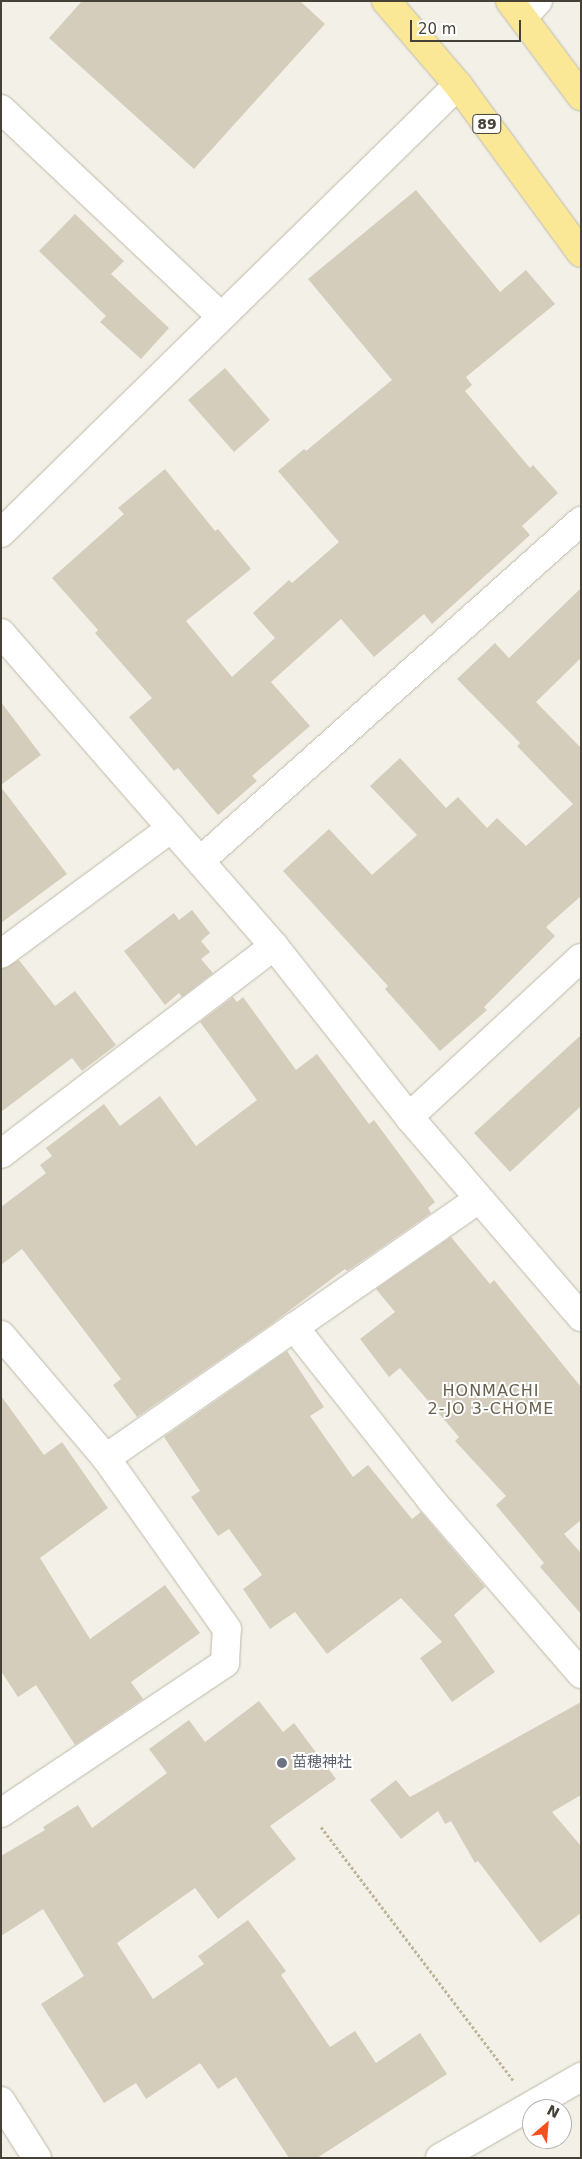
<!DOCTYPE html>
<html>
<head>
<meta charset="utf-8">
<style>
	body { margin:0 }
	#map { position:relative; width:582px; height:2159px; overflow:hidden; background:#f3f0e7; font-family:"DejaVu Sans","Noto Sans JP",sans-serif }
	div>[style] { position:absolute }
	.building>* { inset:0; background:#d4cdbc }
	.path>* { height:3px; margin-top:-1.5px; transform-origin:0; background:repeating-linear-gradient(90deg,#bfb69b 0 2.5px,transparent 0 5px) }
	.roads { filter:drop-shadow(0 0 1px #beb9a9) drop-shadow(0 0 1px #beb9a9) }
	.minor>* { height:28px; margin:-14px; padding:0 14px; transform-origin:14px; border-radius:14px; background:#fff }
	.tertiary>* { height:28px; margin:-14px; padding:0 14px; transform-origin:14px; border-radius:14px; background:#fff }
	.primary>* { height:28px; margin:-14px; padding:0 14px; transform-origin:14px; border-radius:14px; background:#fbe897 }
	.dots>* { width:14px; height:14px; translate:-50% -50%; box-sizing:border-box; border:2px solid #fff; border-radius:50% }
	span { translate:-50% -50%; white-space:nowrap; text-align:center; line-height:1.15; -webkit-text-stroke:4px #fff; paint-order:stroke }
	.shield-label span { padding:1px 4px; background:#fff; border:1px solid; border-radius:4px; -webkit-text-stroke-width:0 }
	.shield-label { font-size:14px; color:#464136; font-weight:700 }
	.worship-label { font-size:15px; color:#5b616d }
	.left { translate:0 -50%; text-align:left }
	.neighbourhood-label { font-size:16px; color:#68604d; letter-spacing:1px }
	.frame { position:absolute; inset:0; border:2px solid #464136; pointer-events:none }
	.north { position:absolute; left:522px; top:2099px; width:50px; height:50px; box-sizing:border-box; background:#fff; border:1px solid #b5b3af; border-radius:50%; rotate:27deg; font-size:14px; font-weight:700; line-height:20px; text-align:center; color:#464136 }
	.north::after { content:''; display:block; margin:auto; width:18px; height:22px; background:#f4511c; clip-path:polygon(50% 0,100% 100%,50% 72%,0 100%) }
	.scale { position:absolute; left:410px; top:20px; width:111px; height:22px; box-sizing:border-box; border:2px solid #464136; border-top:0; padding-left:6px; font-size:15px; line-height:18px; white-space:nowrap; color:#464136; -webkit-text-stroke:4px #fff; paint-order:stroke }
</style>
</head>
<body>
<div id="map">
	<div class="building">
		<i style="clip-path:polygon(82px 1px,300px 1px,325px 24px,194px 169px,49px 38px)"></i>
		<i style="clip-path:polygon(416px 190px,500px 292px,526px 270px,555px 304px,466px 377px,472px 385px,465px 391px,530px 468px,533px 465px,558px 493px,522px 526px,530px 535px,432px 624px,424px 614px,374px 657px,341px 619px,271px 682px,310px 726px,252px 776px,257px 781px,218px 815px,178px 768px,174px 771px,129px 717px,152px 698px,95px 633px,98px 630px,52px 578px,124px 514px,118px 508px,165px 469px,215px 531px,218px 529px,251px 569px,186px 621px,232px 677px,275px 638px,253px 613px,289px 580px,292px 583px,339px 542px,278px 471px,304px 449px,306px 451px,392px 380px,308px 279px)"></i>
		<i style="clip-path:polygon(75px 214px,124px 261px,111px 274px,169px 328px,141px 359px,100px 322px,106px 316px,39px 251px)"></i>
		<i style="clip-path:polygon(225px 368px,270px 420px,234px 452px,188px 400px)"></i>
		<i style="clip-path:polygon(581px 588px,581px 658px,536px 702px,581px 748px,581px 896px,546px 927px,555px 936px,484px 1007px,487px 1010px,440px 1051px,385px 989px,388px 986px,283px 871px,329px 829px,372px 875px,417px 835px,370px 786px,400px 758px,446px 808px,458px 797px,487px 828px,497px 818px,526px 846px,573px 804px,517px 746px,520px 743px,457px 679px,495px 643px,509px 658px)"></i>
		<i style="clip-path:polygon(1px 702px,41px 755px,1px 785px)"></i>
		<i style="clip-path:polygon(1px 787px,67px 874px,1px 923px)"></i>
		<i style="clip-path:polygon(192px 910px,210px 933px,201px 941px,210px 952px,201px 959px,213px 973px,182px 997px,179px 993px,165px 1005px,124px 951px,174px 913px,179px 920px)"></i>
		<i style="clip-path:polygon(19px 960px,55px 1006px,75px 991px,116px 1045px,82px 1071px,72px 1058px,1px 1112px,1px 969px)"></i>
		<i style="clip-path:polygon(233px 997px,237px 1002px,243px 997px,296px 1070px,317px 1054px,369px 1124px,374px 1120px,435px 1202px,428px 1208px,431px 1213px,356px 1265px,347px 1271px,345px 1269px,270px 1325px,137px 1417px,113px 1385px,121px 1379px,22px 1249px,1px 1265px,1px 1207px,46px 1173px,40px 1165px,52px 1156px,46px 1148px,104px 1104px,120px 1126px,160px 1096px,196px 1146px,257px 1100px,200px 1022px)"></i>
		<i style="clip-path:polygon(581px 1035px,581px 1106px,510px 1172px,474px 1133px)"></i>
		<i style="clip-path:polygon(451px 1237px,490px 1284px,494px 1280px,581px 1387px,581px 1520px,564px 1534px,581px 1553px,581px 1614px,540px 1567px,544px 1563px,496px 1505px,506px 1496px,455px 1441px,459px 1437px,400px 1368px,389px 1377px,360px 1339px,395px 1312px,376px 1289px)"></i>
		<i style="clip-path:polygon(287px 1351px,324px 1407px,310px 1416px,353px 1477px,368px 1465px,412px 1519px,421px 1512px,485px 1587px,454px 1615px,495px 1672px,452px 1702px,420px 1658px,442px 1642px,401px 1598px,327px 1654px,295px 1612px,270px 1629px,243px 1589px,262px 1575px,229px 1529px,218px 1536px,191px 1497px,200px 1491px,164px 1437px)"></i>
		<i style="clip-path:polygon(1px 1396px,44px 1455px,62px 1442px,108px 1508px,40px 1558px,90px 1639px,165px 1585px,200px 1633px,131px 1682px,143px 1699px,75px 1745px,36px 1685px,18px 1697px,1px 1671px)"></i>
		<i style="clip-path:polygon(259px 1701px,283px 1732px,294px 1723px,336px 1779px,270px 1826px,296px 1859px,218px 1919px,195px 1888px,117px 1943px,153px 1999px,204px 1964px,198px 1956px,248px 1920px,286px 1971px,281px 1975px,330px 2047px,355px 2031px,376px 2063px,420px 2033px,447px 2074px,317px 2158px,289px 2158px,236px 2077px,218px 2089px,200px 2063px,146px 2099px,136px 2083px,104px 2103px,41px 2004px,84px 1976px,43px 1909px,1px 1936px,1px 1856px,45px 1830px,43px 1827px,78px 1805px,92px 1828px,167px 1773px,149px 1749px,189px 1720px,205px 1742px)"></i>
		<i style="clip-path:polygon(581px 1702px,581px 1795px,552px 1812px,581px 1846px,581px 1913px,540px 1943px,478px 1861px,475px 1863px,451px 1821px,445px 1824px,438px 1811px,401px 1839px,370px 1800px,396px 1780px,410px 1797px)"></i>
	</div>
	<div class="path">
		<i style="left:321px;top:1827px;width:318px;rotate:52.8deg"></i>
	</div>
	<div class="roads">
		<div class="minor">
			<i style="left:523px;top:17px;width:22px;rotate:-47deg"></i>
			<i style="left:1px;top:109px;width:302px;rotate:43.3deg"></i>
			<i style="left:1px;top:533px;width:640px;rotate:-44.43deg"></i>
			<i style="left:1px;top:633px;width:415px;rotate:48.9deg"></i>
			<i style="left:274px;top:946px;width:218px;rotate:51.7deg"></i>
			<i style="left:409px;top:1117px;width:264px;rotate:49.3deg"></i>
			<i style="left:200px;top:861px;width:511px;rotate:-41.75deg"></i>
			<i style="left:1px;top:954px;width:212px;rotate:-36.5deg"></i>
			<i style="left:409px;top:1117px;width:234px;rotate:-42.8deg"></i>
			<i style="left:1px;top:1154px;width:343px;rotate:-37.3deg"></i>
			<i style="left:294px;top:1327px;width:221px;rotate:51.6deg"></i>
			<i style="left:431px;top:1500px;width:230px;rotate:49.2deg"></i>
			<i style="left:1px;top:1335px;width:162px;rotate:49.5deg"></i>
			<i style="left:1px;top:1813px;width:270px;rotate:-33.8deg"></i>
			<i style="left:225px;top:1663px;width:34px;rotate:-87deg"></i>
			<i style="left:227px;top:1629px;width:209px;rotate:-125.3deg"></i>
			<i style="left:106px;top:1458px;width:454px;rotate:-34.8deg"></i>
			<i style="left:1px;top:2101px;width:67px;rotate:57.7deg"></i>
		</div>
		<div class="tertiary">
			<i style="left:440px;top:2158px;width:163px;rotate:-29.9deg"></i>
		</div>
		<div class="primary">
			<i style="left:386px;top:1px;width:111px;rotate:49.4deg"></i>
			<i style="left:458px;top:85px;width:208px;rotate:53.8deg"></i>
			<i style="left:510px;top:1px;width:119px;rotate:53.2deg"></i>
		</div>
	</div>
	<div class="dots">
		<i style="left:282px;top:1763px;background:#6b7280"></i>
	</div>
	<div class="shield-label">
		<span style="left:487px;top:124px">89</span>
	</div>
	<div class="worship-label">
		<span class="left" style="left:292px;top:1763px">苗穂神社</span>
	</div>
	<div class="neighbourhood-label">
		<span style="left:491px;top:1400px">HONMACHI<br>2-JO 3-CHOME</span>
	</div>
	<div class="frame"></div>
	<div class="north">N</div>
	<div class="scale">20 m</div>
</div>
</body>
</html>
